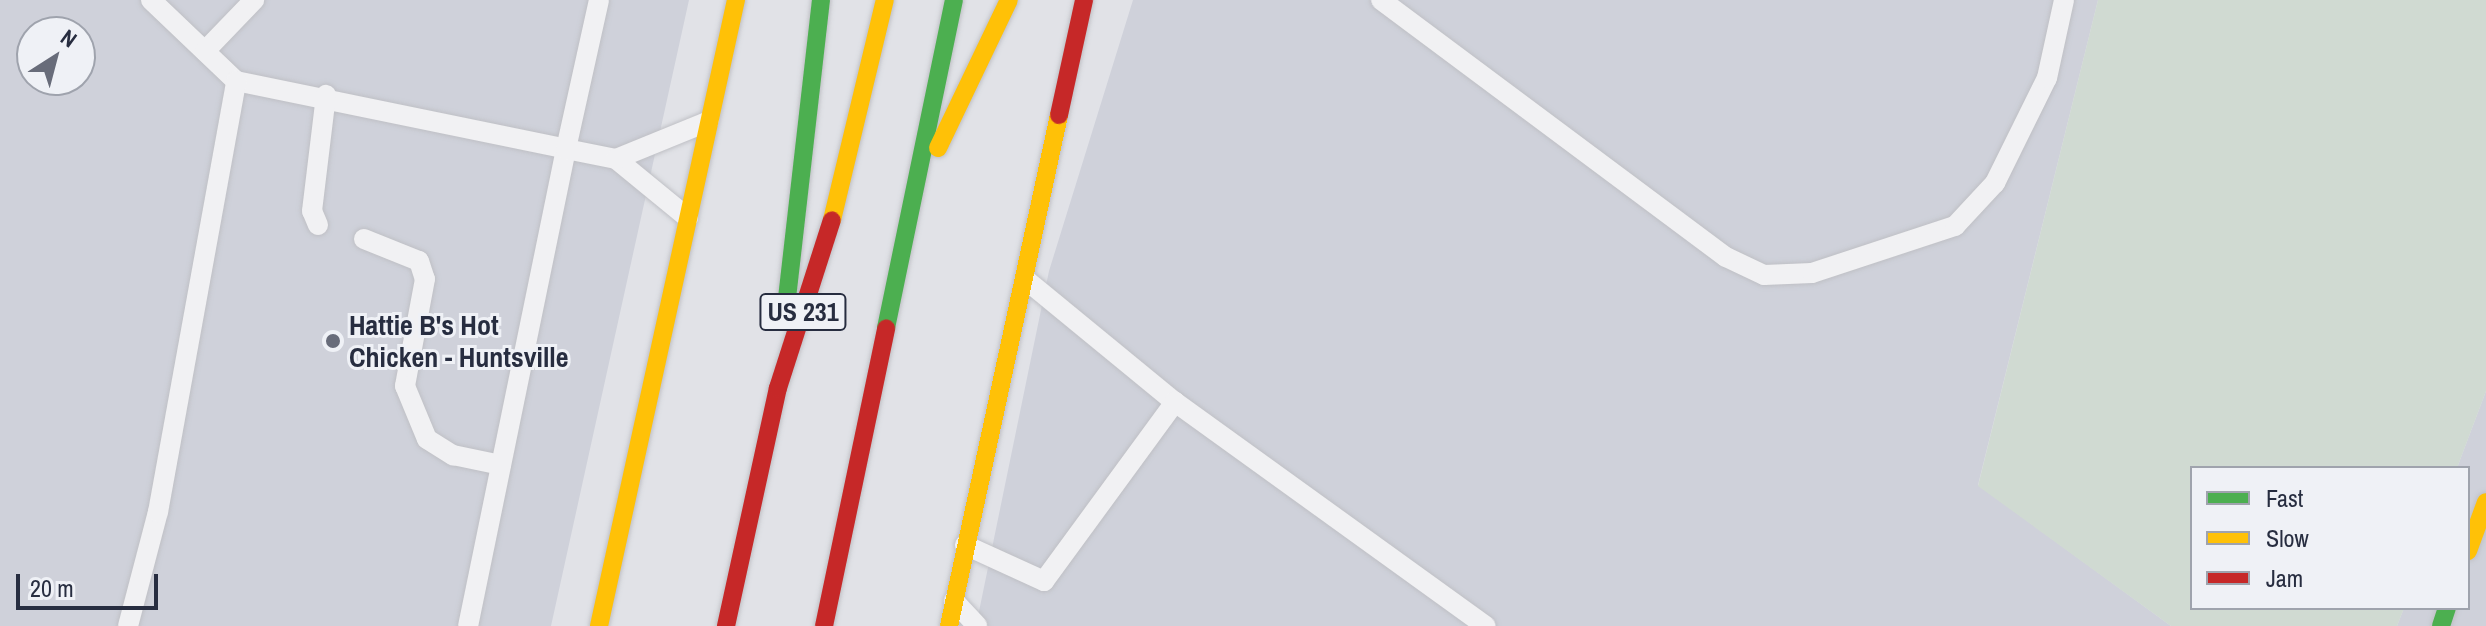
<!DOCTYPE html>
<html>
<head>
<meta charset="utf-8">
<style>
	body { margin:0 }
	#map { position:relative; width:2486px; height:626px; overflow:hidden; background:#e1e2e7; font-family:"Archivo Narrow",sans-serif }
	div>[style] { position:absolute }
	.built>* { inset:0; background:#cfd1da }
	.green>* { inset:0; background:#d0dad2 }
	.roads { filter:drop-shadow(0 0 2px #bfc0c5) drop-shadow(0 0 2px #bfc0c5) }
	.lane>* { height:20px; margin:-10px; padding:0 10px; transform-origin:10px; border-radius:10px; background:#f1f1f3 }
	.fast>* { height:18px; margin:-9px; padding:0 9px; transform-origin:9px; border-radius:9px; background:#4caf50 }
	.slow>* { height:18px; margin:-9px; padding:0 9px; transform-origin:9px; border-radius:9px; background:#ffc107 }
	.jam>* { height:18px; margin:-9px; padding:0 9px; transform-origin:9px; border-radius:9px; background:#c62828 }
	.dots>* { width:22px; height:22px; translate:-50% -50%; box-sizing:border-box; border:4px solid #eff1f6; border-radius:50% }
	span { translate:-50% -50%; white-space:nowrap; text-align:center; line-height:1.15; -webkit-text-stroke:6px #eff1f6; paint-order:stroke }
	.shield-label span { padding:2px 6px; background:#eff1f6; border:2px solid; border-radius:6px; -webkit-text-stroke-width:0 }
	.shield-label { font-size:26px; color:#272d40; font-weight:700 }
	.poi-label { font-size:28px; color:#272d40; font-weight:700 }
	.left { translate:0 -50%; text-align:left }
	.legend { position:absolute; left:2190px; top:466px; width:280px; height:144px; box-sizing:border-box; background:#eff1f6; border:2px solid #9fa3ad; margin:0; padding:10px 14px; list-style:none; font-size:24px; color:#272d40 }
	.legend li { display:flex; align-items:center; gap:16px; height:40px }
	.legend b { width:40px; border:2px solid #9fa3ad }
	.north { position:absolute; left:16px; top:16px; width:80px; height:80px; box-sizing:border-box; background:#eff1f6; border:2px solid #9fa3ad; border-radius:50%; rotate:36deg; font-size:22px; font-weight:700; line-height:32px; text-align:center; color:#272d40 }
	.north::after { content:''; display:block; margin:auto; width:28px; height:36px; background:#686c7a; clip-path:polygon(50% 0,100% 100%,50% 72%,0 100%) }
	.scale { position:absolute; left:16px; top:574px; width:142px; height:36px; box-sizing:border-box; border:4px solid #272d40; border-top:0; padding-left:10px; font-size:24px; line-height:28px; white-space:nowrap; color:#272d40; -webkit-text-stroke:6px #eff1f6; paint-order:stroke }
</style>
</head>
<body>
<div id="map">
	<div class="built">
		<i style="clip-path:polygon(evenodd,0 0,689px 0,551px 626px,0 626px,0 0,32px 32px,80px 32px,80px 80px,32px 80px,32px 32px)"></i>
		<i style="clip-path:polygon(1133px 0,2098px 0,1978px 485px,2171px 626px,976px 626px,1049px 271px)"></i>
		<i style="clip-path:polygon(2486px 391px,2486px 626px,2397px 626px,2404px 608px,2468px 608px,2468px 468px,2457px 468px)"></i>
	</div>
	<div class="green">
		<i style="clip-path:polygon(2098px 0,2486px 0,2486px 391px,2457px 468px,2192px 468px,2192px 608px,2404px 608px,2397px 626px,2171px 626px,1978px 486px)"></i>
	</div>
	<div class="roads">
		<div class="lane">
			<i style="left:151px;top:0;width:117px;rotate:43.6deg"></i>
			<i style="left:236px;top:81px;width:337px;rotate:11.6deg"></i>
			<i style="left:566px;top:149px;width:487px;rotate:101.6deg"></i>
			<i style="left:599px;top:0;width:153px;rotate:102.5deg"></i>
			<i style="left:566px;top:149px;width:51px;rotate:11.3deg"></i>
			<i style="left:616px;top:159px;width:93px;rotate:39.3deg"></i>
			<i style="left:1381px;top:0;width:430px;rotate:36.7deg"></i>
			<i style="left:1726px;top:257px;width:42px;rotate:25.3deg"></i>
			<i style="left:1764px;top:275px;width:48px;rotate:-2.4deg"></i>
			<i style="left:1812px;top:273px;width:151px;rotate:-18.2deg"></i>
			<i style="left:1955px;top:226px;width:59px;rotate:-47.1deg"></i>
			<i style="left:1995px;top:183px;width:117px;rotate:-63.7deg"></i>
			<i style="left:2047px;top:78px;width:80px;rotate:-77.7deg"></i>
			<i style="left:205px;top:51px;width:71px;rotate:-46.1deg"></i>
			<i style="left:616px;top:159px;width:100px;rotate:-22.2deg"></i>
			<i style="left:318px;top:225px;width:15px;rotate:-113deg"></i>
			<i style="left:312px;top:211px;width:117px;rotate:-83.1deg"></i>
			<i style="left:364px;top:239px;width:59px;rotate:21.8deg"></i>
			<i style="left:419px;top:261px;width:19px;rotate:72deg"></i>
			<i style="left:425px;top:279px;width:109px;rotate:100.6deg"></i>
			<i style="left:405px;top:386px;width:57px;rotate:67.5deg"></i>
			<i style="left:427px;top:439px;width:31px;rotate:32deg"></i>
			<i style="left:453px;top:455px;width:49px;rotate:11.8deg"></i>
			<i style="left:1025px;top:279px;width:194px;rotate:39.4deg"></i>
			<i style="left:1175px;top:402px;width:383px;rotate:35.8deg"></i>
			<i style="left:965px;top:545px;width:87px;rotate:24.5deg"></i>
			<i style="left:1044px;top:581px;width:222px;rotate:-53.8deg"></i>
			<i style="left:954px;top:601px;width:34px;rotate:47deg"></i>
			<i style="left:128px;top:626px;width:118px;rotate:-75.3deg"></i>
			<i style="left:158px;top:512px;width:438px;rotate:-79.7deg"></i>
		</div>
		<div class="fast">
			<i style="left:786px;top:307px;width:309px;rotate:-83.5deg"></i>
			<i style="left:886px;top:328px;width:335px;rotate:-78.3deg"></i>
			<i style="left:2441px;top:626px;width:19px;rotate:-72deg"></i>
		</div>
		<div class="slow">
			<i style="left:938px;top:148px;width:164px;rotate:-64.4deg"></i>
			<i style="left:832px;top:220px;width:226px;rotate:-76.5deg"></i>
			<i style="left:2468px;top:551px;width:52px;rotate:-69.8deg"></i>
			<i style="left:599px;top:626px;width:641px;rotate:-77.66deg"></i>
			<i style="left:949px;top:626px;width:523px;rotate:-77.85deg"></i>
		</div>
		<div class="jam">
			<i style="left:1059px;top:115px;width:118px;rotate:-77.7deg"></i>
			<i style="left:726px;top:626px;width:244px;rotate:-77.7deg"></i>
			<i style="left:778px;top:388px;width:176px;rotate:-72.2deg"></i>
			<i style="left:824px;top:626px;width:304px;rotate:-78.2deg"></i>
		</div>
	</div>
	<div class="dots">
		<i style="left:333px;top:341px;background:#686c7a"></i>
	</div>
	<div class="shield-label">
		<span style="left:803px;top:312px">US 231</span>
	</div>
	<div class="poi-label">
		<span class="left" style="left:349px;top:341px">Hattie B's Hot<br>Chicken - Huntsville</span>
	</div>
	<ul class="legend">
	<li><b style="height:10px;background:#4caf50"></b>Fast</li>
	<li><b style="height:10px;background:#ffc107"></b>Slow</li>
	<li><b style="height:10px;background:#c62828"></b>Jam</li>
	</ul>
	<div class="north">N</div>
	<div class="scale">20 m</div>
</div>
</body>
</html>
